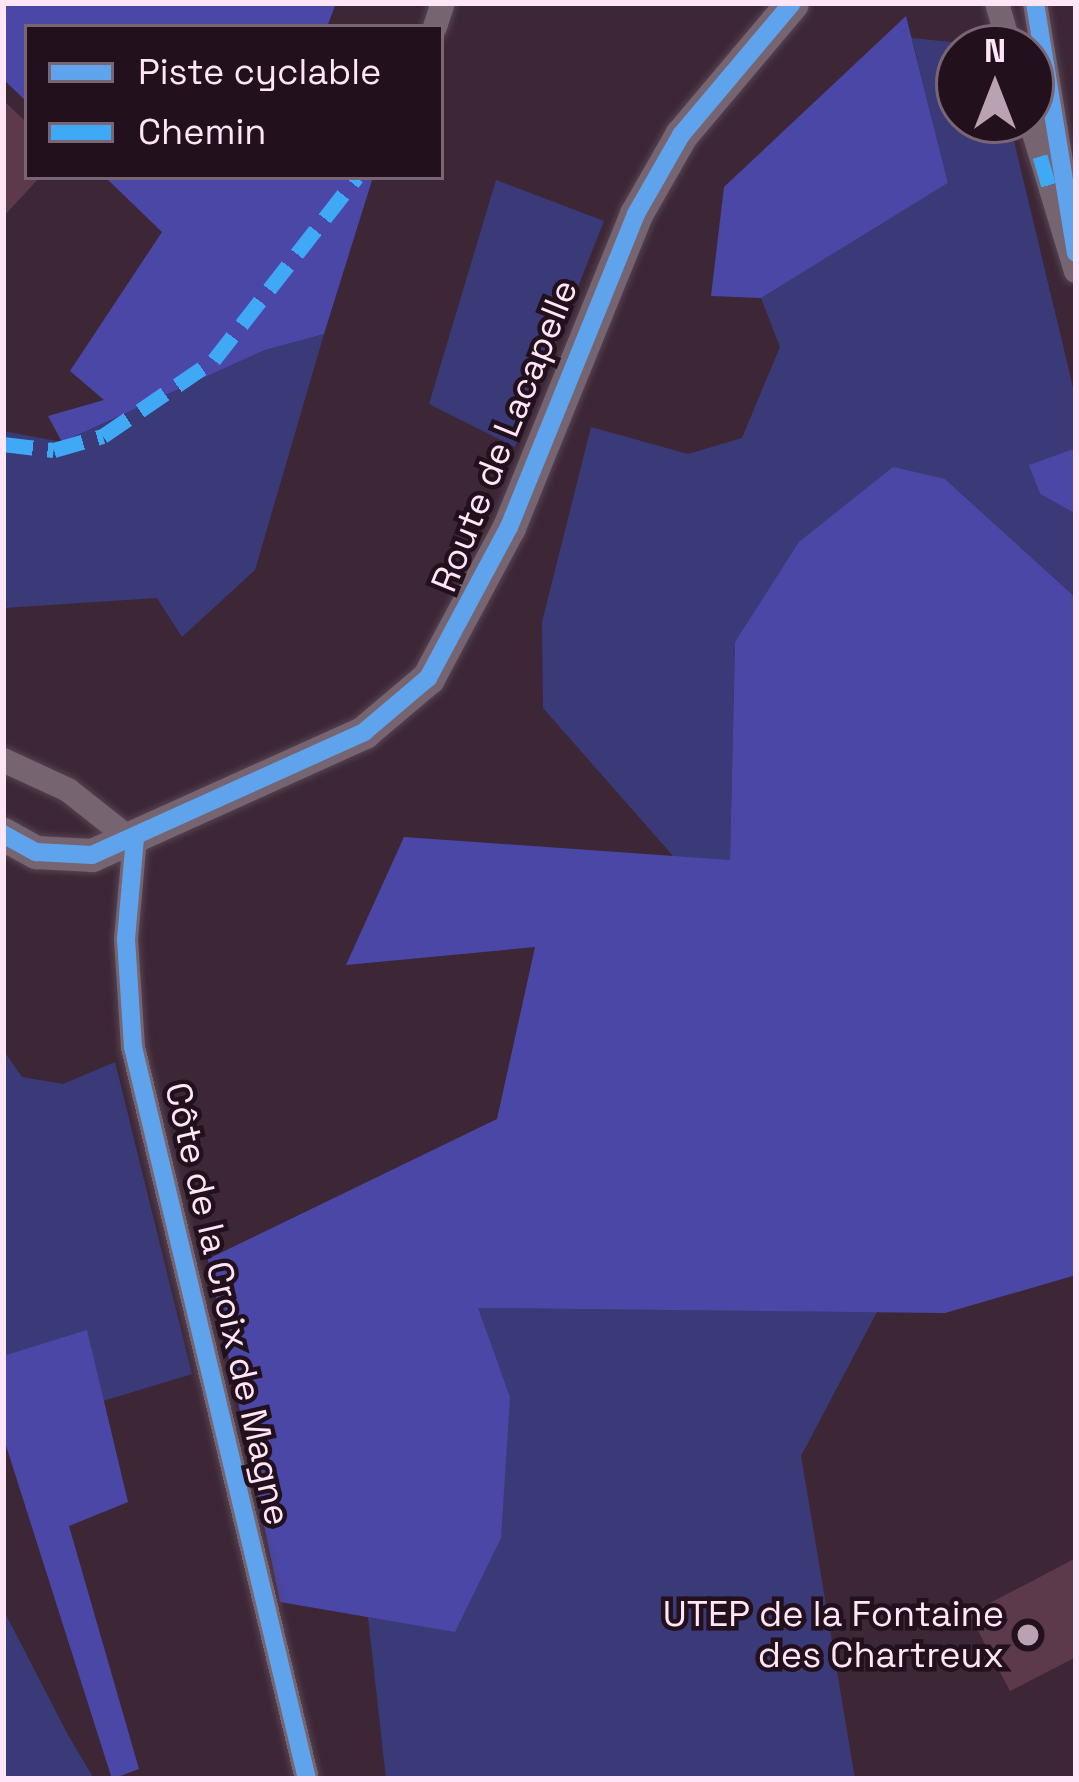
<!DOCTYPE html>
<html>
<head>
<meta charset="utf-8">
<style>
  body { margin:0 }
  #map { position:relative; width:1079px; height:1782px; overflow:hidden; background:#3d2737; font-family:"Space Grotesk",sans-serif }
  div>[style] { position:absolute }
  .green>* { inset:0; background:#3b3a78 }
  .forest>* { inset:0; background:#4b47a7 }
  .building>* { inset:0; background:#5c3a4c }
  .roads { filter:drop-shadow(0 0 3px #564351) drop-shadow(0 0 3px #564351) }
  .street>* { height:24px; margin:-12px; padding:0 12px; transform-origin:12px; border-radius:12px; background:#766571 }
  .secondary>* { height:33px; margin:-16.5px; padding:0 16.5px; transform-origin:16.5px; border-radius:16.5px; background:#766571 }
  .quiet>* { height:15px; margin-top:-7.5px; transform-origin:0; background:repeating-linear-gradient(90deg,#3fa9f5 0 30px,transparent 0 45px) }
  .cycleway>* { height:18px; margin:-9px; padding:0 9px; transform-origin:9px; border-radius:9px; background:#60a3ed }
  .dots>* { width:33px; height:33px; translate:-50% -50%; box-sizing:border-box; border:6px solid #22101d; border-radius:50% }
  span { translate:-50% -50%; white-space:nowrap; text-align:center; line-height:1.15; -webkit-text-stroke:9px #22101d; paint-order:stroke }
  .street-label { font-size:36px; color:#ffe5f6 }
  .poi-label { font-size:36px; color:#ffe5f6 }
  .right { translate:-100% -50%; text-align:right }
  .frame { position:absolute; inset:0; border:6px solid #ffe5f6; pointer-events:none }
  .legend { position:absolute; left:24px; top:24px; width:420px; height:156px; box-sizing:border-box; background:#22101d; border:3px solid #7a6574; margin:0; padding:15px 21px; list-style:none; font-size:36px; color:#ffe5f6 }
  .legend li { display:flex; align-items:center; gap:24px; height:60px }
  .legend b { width:60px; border:3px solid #7a6574 }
  .north { position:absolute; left:935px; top:24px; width:120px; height:120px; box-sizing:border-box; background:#22101d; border:3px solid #7a6574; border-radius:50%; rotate:0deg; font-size:33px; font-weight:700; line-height:48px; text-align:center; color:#ffe5f6 }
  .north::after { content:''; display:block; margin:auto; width:42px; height:54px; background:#bba2b3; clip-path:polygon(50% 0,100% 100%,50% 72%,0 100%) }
</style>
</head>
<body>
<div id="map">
  <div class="green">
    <div style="clip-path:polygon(912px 38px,991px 46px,959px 48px,959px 120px,1009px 120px,1076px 400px,1076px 448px,1030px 465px,1040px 494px,1076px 514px,1076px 598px,945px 479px,735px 642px,730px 861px,674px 857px,543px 708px,542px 622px,591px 427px,688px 454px,742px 438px,780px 347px,761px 298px,948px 183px)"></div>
    <div style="clip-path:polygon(496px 180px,604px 221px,515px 447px,429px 404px)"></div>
    <div style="clip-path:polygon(324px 334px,255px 570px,182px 637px,157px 598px,3px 608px,3px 431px,62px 442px,265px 350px)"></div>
    <div style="clip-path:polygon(3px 1050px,22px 1077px,63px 1084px,115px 1062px,192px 1374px,103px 1401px,87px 1331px,3px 1356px)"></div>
    <div style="clip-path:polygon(477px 1308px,877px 1312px,801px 1456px,855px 1779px,386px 1779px,368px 1617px,455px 1631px,510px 1397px)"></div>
    <div style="clip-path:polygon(3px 1609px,68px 1735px,94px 1779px,3px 1779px)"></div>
  </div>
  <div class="forest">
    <div style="clip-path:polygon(3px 3px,336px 3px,327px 27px,27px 27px,27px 102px,3px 79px)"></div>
    <div style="clip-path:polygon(906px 16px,948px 183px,761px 298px,711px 296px,724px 187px)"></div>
    <div style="clip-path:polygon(105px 177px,373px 177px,324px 334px,265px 350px,62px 442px,48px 416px,104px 400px,70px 371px,162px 232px)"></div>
    <div style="clip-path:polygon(1076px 448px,1076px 514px,1040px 494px,1029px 465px)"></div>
    <div style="clip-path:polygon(893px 467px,945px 479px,1076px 598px,1076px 1275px,945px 1313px,478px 1308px,510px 1397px,501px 1538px,455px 1632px,280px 1602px,208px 1259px,497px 1119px,535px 947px,346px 965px,404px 837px,730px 860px,735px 642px,799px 542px)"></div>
    <div style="clip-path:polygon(87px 1330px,128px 1502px,69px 1526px,139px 1769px,112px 1779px,3px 1436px,3px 1356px)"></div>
  </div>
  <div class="building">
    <div style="clip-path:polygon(3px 100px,27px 123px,27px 177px,40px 177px,3px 217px)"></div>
    <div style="clip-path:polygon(1076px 1558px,1076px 1657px,1010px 1691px,969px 1614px)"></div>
  </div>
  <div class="roads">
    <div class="street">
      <div style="left:997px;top:3px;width:47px;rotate:73.9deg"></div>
      <div style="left:1035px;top:3px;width:253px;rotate:80.7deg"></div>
      <div style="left:435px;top:27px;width:25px;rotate:-72deg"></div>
      <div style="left:1030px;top:120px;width:158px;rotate:73.1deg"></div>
      <div style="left:3px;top:760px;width:72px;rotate:24.8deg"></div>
      <div style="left:68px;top:790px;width:79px;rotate:38.3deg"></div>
      <div style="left:135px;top:838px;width:101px;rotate:95.1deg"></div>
      <div style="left:126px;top:939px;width:108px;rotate:86.3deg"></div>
      <div style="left:133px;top:1047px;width:752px;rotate:76.63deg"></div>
    </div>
    <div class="secondary">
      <div style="left:3px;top:834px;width:38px;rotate:29deg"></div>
      <div style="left:36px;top:852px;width:56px;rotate:3.1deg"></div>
      <div style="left:92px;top:855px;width:299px;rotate:-24.3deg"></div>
      <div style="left:364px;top:732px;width:84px;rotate:-40.2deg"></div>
      <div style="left:428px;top:678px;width:171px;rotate:-61.8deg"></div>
      <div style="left:509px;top:527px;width:338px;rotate:-67.9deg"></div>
      <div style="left:636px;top:214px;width:91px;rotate:-60.3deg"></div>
      <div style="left:681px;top:135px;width:172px;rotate:-49.9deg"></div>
    </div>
  </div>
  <div class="quiet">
    <div style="left:1040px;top:156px;width:42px;rotate:73.3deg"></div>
    <div style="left:3px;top:444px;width:51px;rotate:6.7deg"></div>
    <div style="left:54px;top:450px;width:51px;rotate:-15.9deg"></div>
    <div style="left:103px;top:436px;width:135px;rotate:-34.4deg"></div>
    <div style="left:214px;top:360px;width:232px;rotate:-52deg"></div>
  </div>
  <div class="cycleway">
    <div style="left:1035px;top:3px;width:253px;rotate:80.7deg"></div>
    <div style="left:3px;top:834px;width:38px;rotate:29deg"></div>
    <div style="left:36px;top:852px;width:56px;rotate:3.1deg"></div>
    <div style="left:92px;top:855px;width:299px;rotate:-24.3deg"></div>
    <div style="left:364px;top:732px;width:84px;rotate:-40.2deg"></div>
    <div style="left:428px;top:678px;width:171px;rotate:-61.8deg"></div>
    <div style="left:509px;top:527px;width:338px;rotate:-67.9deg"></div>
    <div style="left:636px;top:214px;width:91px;rotate:-60.3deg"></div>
    <div style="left:681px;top:135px;width:172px;rotate:-49.9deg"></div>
    <div style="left:135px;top:838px;width:101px;rotate:95.1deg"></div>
    <div style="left:126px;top:939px;width:108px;rotate:86.3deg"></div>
    <div style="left:133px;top:1047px;width:752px;rotate:76.63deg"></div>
  </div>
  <div class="dots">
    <div style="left:1028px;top:1635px;background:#bba2b3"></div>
  </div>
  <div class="street-label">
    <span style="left:505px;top:436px;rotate:-68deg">Route de Lacapelle</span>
    <span style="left:227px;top:1304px;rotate:77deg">Côte de la Croix de Magne</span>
  </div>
  <div class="poi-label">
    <span class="right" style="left:1004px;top:1635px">UTEP de la Fontaine<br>des Chartreux</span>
  </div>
  <div class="frame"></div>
  <ul class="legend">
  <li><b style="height:15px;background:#60a3ed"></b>Piste cyclable</li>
  <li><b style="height:15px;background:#3fa9f5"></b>Chemin</li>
  </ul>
  <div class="north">N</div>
</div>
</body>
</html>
